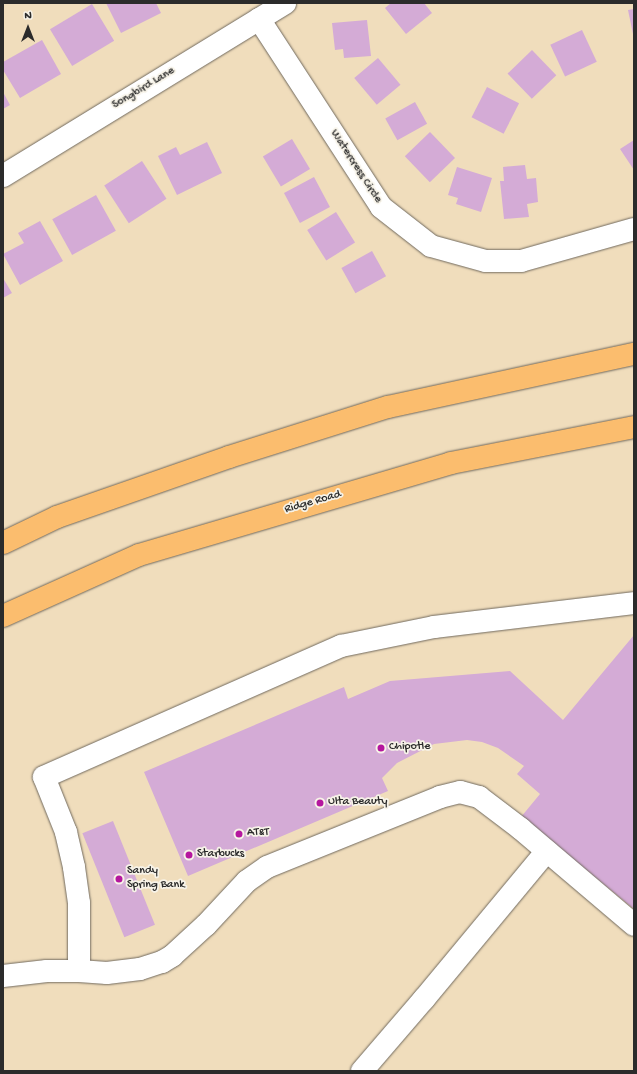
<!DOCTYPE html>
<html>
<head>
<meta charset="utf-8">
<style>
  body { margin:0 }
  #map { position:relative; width:637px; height:1074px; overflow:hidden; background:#f0ddbc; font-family:"Gochi Hand",sans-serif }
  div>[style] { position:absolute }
  .building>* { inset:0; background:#d4abd6; transform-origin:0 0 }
  .roads { filter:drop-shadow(0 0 1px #70695e) drop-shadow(0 0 1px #70695e) }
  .minor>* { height:22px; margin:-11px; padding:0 11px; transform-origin:11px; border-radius:11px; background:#fff }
  .highway>* { height:22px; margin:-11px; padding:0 11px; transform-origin:11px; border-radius:11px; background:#fbbd6e }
  .dots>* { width:11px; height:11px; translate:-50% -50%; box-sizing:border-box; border:2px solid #f7f3e8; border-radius:50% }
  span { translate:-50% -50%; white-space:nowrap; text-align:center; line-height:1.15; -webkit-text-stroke:3.5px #f7f3e8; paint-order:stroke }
  .street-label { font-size:12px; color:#2b2b2b }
  .poi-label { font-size:12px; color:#2b2b2b }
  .left { translate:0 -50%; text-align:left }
  .frame { position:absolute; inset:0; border:4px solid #2b2b2b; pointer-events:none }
  .north { position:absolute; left:8px; top:8px; width:40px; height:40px; -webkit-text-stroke:3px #f7f3e8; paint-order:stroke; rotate:0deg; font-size:11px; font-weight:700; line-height:16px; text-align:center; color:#2b2b2b }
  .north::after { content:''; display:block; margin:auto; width:14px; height:18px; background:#2b2b2b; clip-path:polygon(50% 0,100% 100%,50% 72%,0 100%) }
</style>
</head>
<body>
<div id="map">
  <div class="building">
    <div style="clip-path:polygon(106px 3px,156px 3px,161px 13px,121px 33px)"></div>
    <div style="clip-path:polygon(391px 3px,424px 3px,432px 13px,406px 34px,385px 8px)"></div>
    <div style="left:92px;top:4px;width:43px;height:49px;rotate:59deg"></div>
    <div style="clip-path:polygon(634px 9px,634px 34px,633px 34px,628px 10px)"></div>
    <div style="clip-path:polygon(367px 20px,371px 56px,344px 58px,343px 49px,335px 50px,332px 23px)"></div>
    <div style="left:582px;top:30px;width:35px;height:35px;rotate:65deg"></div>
    <div style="clip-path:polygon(42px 40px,61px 74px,20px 98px,3px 70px,3px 62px)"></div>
    <div style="left:532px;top:50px;width:35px;height:34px;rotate:46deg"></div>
    <div style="left:378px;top:58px;width:35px;height:31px;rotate:50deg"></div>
    <div style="left:487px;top:87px;width:36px;height:34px;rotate:27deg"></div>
    <div style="clip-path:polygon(3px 92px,10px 105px,3px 109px)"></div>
    <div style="left:415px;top:102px;width:25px;height:34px;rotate:61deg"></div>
    <div style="left:430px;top:132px;width:36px;height:35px;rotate:46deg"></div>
    <div style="left:292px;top:139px;width:35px;height:34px;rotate:59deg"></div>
    <div style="clip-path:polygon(634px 140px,634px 170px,620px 149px)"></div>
    <div style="clip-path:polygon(207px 142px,222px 173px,177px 195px,158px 156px,176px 147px,180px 155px)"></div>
    <div style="left:142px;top:161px;width:45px;height:45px;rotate:57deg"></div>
    <div style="clip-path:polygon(525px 165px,527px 179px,536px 178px,538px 202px,527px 204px,529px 217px,504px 219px,500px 181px,504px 181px,503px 167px)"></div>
    <div style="clip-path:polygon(457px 167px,492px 178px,481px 212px,456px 204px,458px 198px,448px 195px)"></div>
    <div style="left:314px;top:177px;width:34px;height:34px;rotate:62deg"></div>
    <div style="left:96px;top:195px;width:41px;height:50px;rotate:61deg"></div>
    <div style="left:336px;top:212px;width:36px;height:34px;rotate:58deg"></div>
    <div style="clip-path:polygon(40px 221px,63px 261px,20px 285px,3px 254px,24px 243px,18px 233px)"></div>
    <div style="left:372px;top:251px;width:29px;height:35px;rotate:61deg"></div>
    <div style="clip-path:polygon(3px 278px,12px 293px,3px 298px)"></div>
    <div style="clip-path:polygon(634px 635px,634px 909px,521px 817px,540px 794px,517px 774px,524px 766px,498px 748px,482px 742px,467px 740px,434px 744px,397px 763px,382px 778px,388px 791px,188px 876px,144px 772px,344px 687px,348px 699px,390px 681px,510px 671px,563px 720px)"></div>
    <div style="left:113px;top:821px;width:112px;height:33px;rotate:68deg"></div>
  </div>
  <div class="roads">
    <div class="minor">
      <div style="left:259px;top:19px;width:224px;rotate:57deg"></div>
      <div style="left:381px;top:207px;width:63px;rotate:38deg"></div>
      <div style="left:431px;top:246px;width:57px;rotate:15.3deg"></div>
      <div style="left:486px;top:261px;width:35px"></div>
      <div style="left:521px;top:261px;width:117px;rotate:-15.8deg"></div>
      <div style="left:3px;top:176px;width:331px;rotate:-31.5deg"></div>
      <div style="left:79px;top:971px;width:28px;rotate:4deg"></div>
      <div style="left:107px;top:973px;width:33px;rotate:-7deg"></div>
      <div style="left:140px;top:969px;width:23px;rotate:-18deg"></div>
      <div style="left:162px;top:962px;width:12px;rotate:-31deg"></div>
      <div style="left:172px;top:956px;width:46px;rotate:-42.4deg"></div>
      <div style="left:206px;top:925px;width:60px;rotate:-47deg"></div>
      <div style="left:247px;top:881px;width:24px;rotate:-35deg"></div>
      <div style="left:267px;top:867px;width:187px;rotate:-22deg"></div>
      <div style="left:440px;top:797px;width:21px;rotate:-14deg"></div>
      <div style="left:460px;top:792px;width:20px;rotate:15deg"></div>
      <div style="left:479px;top:797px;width:53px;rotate:37.3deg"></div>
      <div style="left:521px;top:829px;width:148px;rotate:40.3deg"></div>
      <div style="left:3px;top:976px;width:44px;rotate:-6.5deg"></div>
      <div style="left:47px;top:971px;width:32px"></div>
      <div style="left:79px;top:971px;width:68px;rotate:-90deg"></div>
      <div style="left:79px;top:903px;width:36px;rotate:-98deg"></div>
      <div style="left:74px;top:867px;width:36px;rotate:-103deg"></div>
      <div style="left:66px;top:832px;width:59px;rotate:-111.8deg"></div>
      <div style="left:44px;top:777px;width:325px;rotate:-23.8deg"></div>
      <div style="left:341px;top:646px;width:95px;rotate:-11.5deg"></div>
      <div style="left:434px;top:627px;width:201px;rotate:-6.8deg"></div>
      <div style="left:362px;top:1071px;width:95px;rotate:-49.3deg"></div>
      <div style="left:424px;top:999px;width:192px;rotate:-50.3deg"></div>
    </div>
    <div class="highway">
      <div style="left:3px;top:543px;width:60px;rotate:-25.7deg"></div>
      <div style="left:57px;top:517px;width:182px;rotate:-19.2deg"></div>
      <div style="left:229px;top:457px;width:167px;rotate:-17.5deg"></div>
      <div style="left:388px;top:407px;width:252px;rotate:-12.2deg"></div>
      <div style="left:3px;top:616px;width:149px;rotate:-24.2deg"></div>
      <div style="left:139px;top:555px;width:325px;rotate:-16.4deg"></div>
      <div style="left:451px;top:463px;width:187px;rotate:-11.1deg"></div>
    </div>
  </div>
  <div class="dots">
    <div style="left:381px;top:748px;background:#b5179e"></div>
    <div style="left:320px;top:803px;background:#b5179e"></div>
    <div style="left:239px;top:834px;background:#b5179e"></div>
    <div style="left:189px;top:855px;background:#b5179e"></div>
    <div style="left:119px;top:879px;background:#b5179e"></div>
  </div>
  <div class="street-label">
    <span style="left:144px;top:89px;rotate:-31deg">Songbird Lane</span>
    <span style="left:355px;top:167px;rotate:57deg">Watercress Circle</span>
    <span style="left:313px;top:503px;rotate:-16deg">Ridge Road</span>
  </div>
  <div class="poi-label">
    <span class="left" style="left:389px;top:748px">Chipotle</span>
    <span class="left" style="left:328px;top:803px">Ulta Beauty</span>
    <span class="left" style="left:247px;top:834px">AT&amp;T</span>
    <span class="left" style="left:197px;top:855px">Starbucks</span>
    <span class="left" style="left:127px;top:879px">Sandy<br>Spring Bank</span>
  </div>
  <div class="frame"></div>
  <div class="north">N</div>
</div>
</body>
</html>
